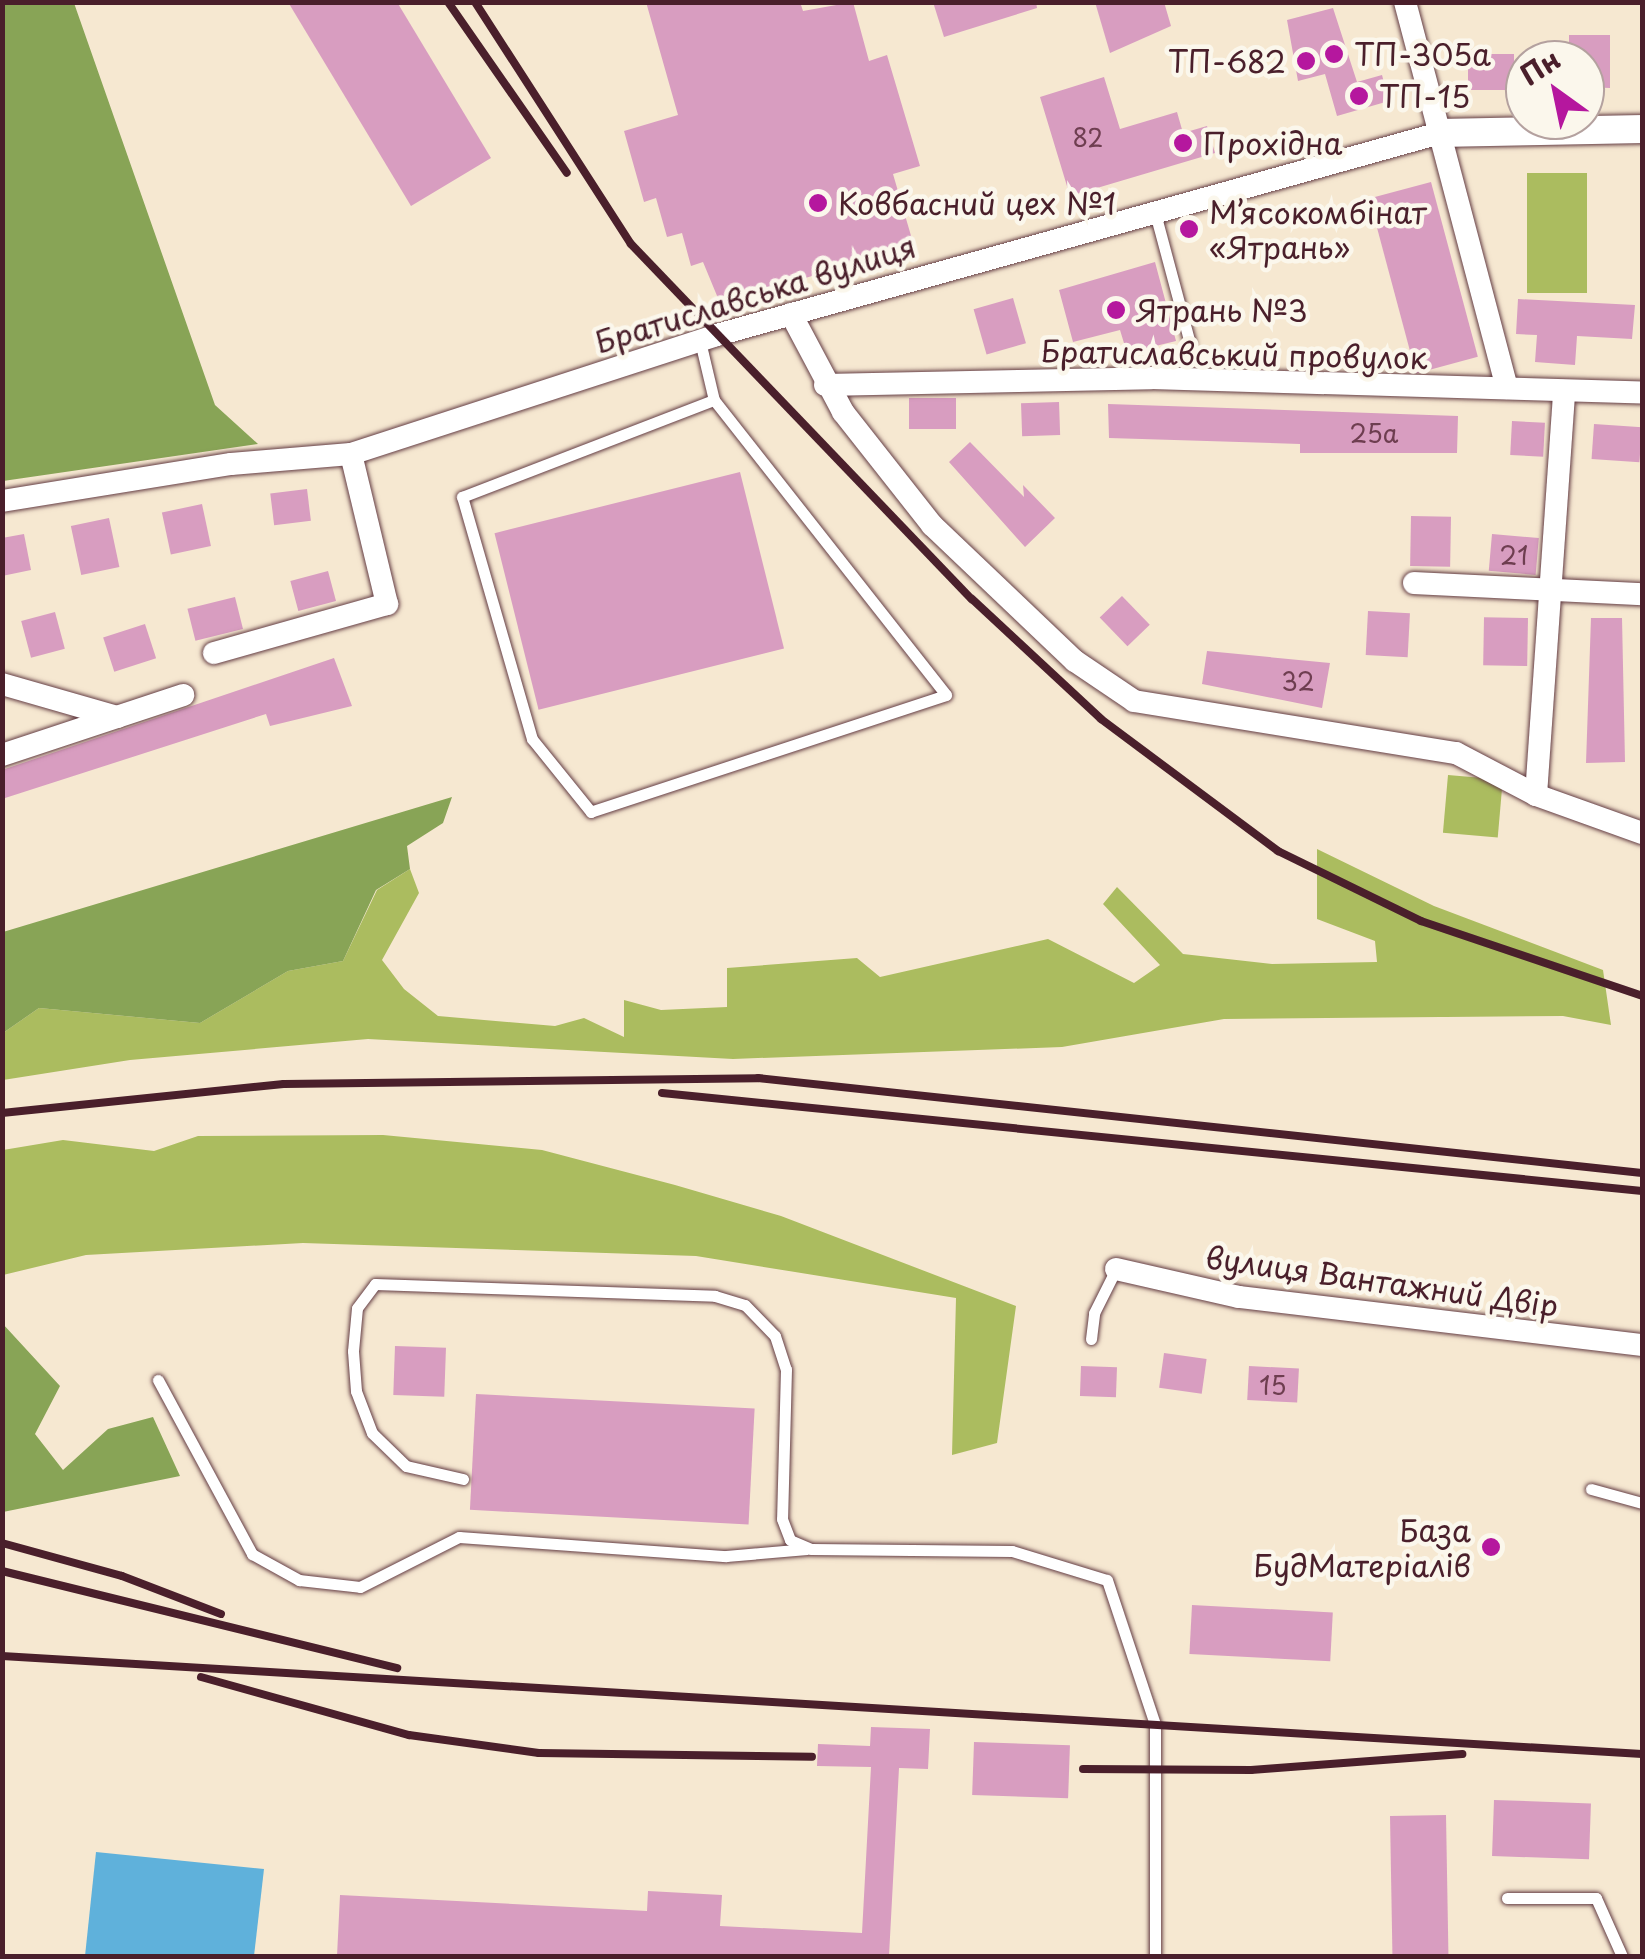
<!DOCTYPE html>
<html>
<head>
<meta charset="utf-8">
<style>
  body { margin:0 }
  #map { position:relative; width:1645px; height:1959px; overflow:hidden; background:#f6e8d1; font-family:"Playpen Sans",sans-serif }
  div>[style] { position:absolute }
  .green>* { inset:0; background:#abbc5f; transform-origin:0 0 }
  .forest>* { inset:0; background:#88a456 }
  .water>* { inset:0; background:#5fb1db }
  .building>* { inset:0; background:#d89dc0; transform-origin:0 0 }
  .roads { filter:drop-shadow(0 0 2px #643d44) drop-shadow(0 0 2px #643d44) }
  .service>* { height:11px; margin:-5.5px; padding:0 5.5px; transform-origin:5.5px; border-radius:5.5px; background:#fff }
  .minor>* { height:22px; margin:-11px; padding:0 11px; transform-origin:11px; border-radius:11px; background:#fff }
  .tertiary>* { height:28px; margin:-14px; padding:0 14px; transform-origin:14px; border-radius:14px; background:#fff }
  .rail>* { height:8px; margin:-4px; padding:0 4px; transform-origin:4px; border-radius:4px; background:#4a1f2b }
  .dots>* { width:28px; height:28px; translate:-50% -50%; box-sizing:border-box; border:5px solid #fbf7ec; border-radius:50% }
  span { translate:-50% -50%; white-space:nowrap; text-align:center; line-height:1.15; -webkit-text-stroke:9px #fbf7ec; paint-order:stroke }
  .number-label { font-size:25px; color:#6e3e50 }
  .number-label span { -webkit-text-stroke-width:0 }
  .poi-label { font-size:30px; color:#4a1f2b }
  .left { translate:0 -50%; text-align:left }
  .right { translate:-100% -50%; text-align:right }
  .street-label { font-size:30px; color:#4a1f2b }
  .frame { position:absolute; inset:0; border:5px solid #4a1f2b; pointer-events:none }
  .north { position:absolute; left:1505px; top:40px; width:100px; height:100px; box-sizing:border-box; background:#fbf7ec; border:2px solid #b4a19f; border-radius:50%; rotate:327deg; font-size:28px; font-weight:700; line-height:40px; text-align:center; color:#4a1f2b }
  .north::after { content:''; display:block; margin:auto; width:35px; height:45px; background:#b5179e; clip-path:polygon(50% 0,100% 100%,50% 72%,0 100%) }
</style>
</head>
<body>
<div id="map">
  <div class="green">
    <div style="left:1527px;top:173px;width:60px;height:120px"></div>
    <div style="left:1448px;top:775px;width:55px;height:58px;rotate:5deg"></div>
    <div style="clip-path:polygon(1317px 849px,1434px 906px,1603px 970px,1611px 1025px,1563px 1016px,1224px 1019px,1062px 1047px,733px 1059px,368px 1039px,130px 1060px,3px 1080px,3px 1033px,39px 1008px,200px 1023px,288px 971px,343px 961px,377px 890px,410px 869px,419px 893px,382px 960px,404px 989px,438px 1016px,555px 1026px,584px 1018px,624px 1037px,624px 1000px,661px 1010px,727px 1007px,727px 968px,857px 958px,880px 977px,1048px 939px,1134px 983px,1160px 965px,1103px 904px,1117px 887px,1183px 954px,1272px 964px,1377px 962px,1375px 941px,1317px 919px)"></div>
    <div style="clip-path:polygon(383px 1135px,542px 1150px,675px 1185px,781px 1216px,1016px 1306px,997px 1443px,952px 1455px,956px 1298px,696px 1256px,303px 1243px,86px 1255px,3px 1275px,3px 1150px,63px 1140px,154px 1151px,198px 1136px)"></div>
  </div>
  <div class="forest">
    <div style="clip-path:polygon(2px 3px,74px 3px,215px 405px,258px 444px,3px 481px)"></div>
    <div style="clip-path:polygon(452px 797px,443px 823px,407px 846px,410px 869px,376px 890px,343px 961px,288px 971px,200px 1023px,39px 1008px,3px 1033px,3px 932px)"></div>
    <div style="clip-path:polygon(2px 1323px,60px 1386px,35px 1434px,63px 1470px,108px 1429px,153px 1417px,180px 1476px,3px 1512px)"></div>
  </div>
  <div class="water">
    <div style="clip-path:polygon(96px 1852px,264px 1869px,254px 1956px,85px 1956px)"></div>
  </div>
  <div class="building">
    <div style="clip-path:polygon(288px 2px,397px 2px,491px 158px,411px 206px)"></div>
    <div style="clip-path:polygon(646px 2px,800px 2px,803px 11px,853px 2px,869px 61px,887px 55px,920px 166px,893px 174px,914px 246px,720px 303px,703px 262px,691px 266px,682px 233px,667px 237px,656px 198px,644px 202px,624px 131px,678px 115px)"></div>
    <div style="clip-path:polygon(933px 2px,1036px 2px,1037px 8px,944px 37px)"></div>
    <div style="clip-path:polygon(1095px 2px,1164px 2px,1171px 26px,1110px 53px)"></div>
    <div style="clip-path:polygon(1333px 8px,1357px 82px,1382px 75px,1389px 101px,1337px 116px,1325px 74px,1298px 81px,1287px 20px)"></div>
    <div style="clip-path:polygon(1569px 35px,1610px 35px,1610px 88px,1585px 87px,1585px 60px,1569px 60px)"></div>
    <div style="left:1468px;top:54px;width:46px;height:36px"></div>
    <div style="clip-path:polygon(1104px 77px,1120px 129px,1177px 112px,1183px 133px,1207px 126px,1215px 153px,1070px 196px,1040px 97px)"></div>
    <div style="left:1431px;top:182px;width:181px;height:64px;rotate:75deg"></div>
    <div style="clip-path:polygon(1155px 262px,1176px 341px,1127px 353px,1120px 330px,1073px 342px,1059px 290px)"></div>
    <div style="left:1013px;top:298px;width:47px;height:41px;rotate:74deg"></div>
    <div style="clip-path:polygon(1518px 299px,1635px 305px,1632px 339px,1577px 336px,1575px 365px,1535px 362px,1537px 335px,1516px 334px)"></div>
    <div style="left:956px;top:398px;width:31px;height:47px;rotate:90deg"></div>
    <div style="left:1059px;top:402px;width:33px;height:38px;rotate:88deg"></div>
    <div style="clip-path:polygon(1108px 404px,1458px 416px,1457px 453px,1300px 453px,1300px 444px,1109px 438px)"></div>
    <div style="left:1512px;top:421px;width:33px;height:34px;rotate:3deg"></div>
    <div style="left:1594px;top:424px;width:48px;height:35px;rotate:4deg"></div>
    <div style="clip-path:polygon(970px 442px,1024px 497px,1023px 485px,1055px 518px,1025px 547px,949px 462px)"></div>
    <div style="left:740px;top:472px;width:182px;height:253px;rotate:76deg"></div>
    <div style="left:307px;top:489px;width:32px;height:37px;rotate:83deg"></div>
    <div style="left:202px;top:504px;width:43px;height:41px;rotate:78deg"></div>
    <div style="left:1411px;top:516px;width:40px;height:50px;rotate:1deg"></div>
    <div style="left:109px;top:518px;width:50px;height:39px;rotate:78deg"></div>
    <div style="clip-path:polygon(24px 534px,31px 570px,2px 576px,2px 538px)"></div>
    <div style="left:1492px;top:534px;width:47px;height:37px;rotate:5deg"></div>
    <div style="left:328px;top:571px;width:31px;height:39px;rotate:75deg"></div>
    <div style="left:1122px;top:596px;width:40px;height:31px;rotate:46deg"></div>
    <div style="left:235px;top:597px;width:33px;height:49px;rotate:76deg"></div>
    <div style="left:1368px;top:611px;width:42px;height:44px;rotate:3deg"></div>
    <div style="left:55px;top:612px;width:38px;height:35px;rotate:75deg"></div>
    <div style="left:1528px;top:618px;width:48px;height:44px;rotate:91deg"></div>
    <div style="clip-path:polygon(1591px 618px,1622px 618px,1625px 762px,1586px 763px)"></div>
    <div style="left:145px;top:624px;width:36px;height:44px;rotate:72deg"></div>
    <div style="clip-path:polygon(1207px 651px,1330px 663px,1322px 708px,1202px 684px)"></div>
    <div style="clip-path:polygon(334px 658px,352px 706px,270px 726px,266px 714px,2px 799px,2px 770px)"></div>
    <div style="left:395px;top:1346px;width:51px;height:49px;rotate:2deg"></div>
    <div style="left:1164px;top:1353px;width:43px;height:35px;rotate:8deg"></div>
    <div style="left:1081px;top:1366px;width:36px;height:30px;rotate:2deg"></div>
    <div style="left:1249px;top:1366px;width:50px;height:34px;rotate:3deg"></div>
    <div style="left:476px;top:1394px;width:279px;height:116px;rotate:3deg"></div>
    <div style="left:1192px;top:1605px;width:141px;height:49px;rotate:3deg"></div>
    <div style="clip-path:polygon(871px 1727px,930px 1729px,928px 1769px,899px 1768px,889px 1956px,337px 1956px,340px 1895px,647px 1911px,648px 1891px,722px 1895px,720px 1926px,862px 1933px,871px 1767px,817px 1766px,818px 1744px,870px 1746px)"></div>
    <div style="left:974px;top:1742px;width:96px;height:53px;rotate:2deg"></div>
    <div style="left:1494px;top:1800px;width:97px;height:56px;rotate:2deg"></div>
    <div style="left:1446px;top:1815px;width:141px;height:56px;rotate:89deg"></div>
  </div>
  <div class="roads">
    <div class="service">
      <div style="left:1155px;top:213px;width:136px;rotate:75deg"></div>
      <div style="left:700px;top:341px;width:61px;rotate:76.7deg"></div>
      <div style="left:714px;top:400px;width:375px;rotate:51.8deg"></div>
      <div style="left:946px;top:695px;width:374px;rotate:161.8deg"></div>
      <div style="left:591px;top:812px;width:94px;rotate:-128.9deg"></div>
      <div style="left:532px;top:739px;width:252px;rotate:-106.1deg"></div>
      <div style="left:462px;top:497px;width:270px;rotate:-21.1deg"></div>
      <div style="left:1091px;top:1339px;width:26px;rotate:-83deg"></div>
      <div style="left:1094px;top:1313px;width:49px;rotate:-63.4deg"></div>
      <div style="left:158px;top:1380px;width:198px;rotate:61.6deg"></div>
      <div style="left:252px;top:1554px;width:54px;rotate:29deg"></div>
      <div style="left:299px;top:1580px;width:61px;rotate:6.5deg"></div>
      <div style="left:360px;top:1587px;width:111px;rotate:-26.8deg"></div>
      <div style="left:459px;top:1537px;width:268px;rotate:4.1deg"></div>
      <div style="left:726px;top:1556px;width:81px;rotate:-4.9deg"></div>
      <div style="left:463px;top:1479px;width:58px;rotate:-167.2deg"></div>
      <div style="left:406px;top:1466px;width:47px;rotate:-135.9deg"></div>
      <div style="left:372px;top:1433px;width:45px;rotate:-110.9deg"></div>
      <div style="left:356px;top:1391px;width:40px;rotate:-94.3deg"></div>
      <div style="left:353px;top:1351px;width:43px;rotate:-84.7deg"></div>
      <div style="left:357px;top:1308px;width:30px;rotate:-53deg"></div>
      <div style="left:375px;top:1284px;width:340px;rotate:2deg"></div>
      <div style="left:715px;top:1296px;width:31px;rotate:17deg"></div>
      <div style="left:745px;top:1305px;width:43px;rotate:45.9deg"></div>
      <div style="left:775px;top:1336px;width:35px;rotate:72deg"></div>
      <div style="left:786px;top:1369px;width:150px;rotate:91.5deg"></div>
      <div style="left:782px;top:1519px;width:22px;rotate:69deg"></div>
      <div style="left:790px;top:1540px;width:23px;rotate:23deg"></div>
      <div style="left:811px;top:1549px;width:201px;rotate:0.6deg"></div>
      <div style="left:1012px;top:1551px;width:99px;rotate:17deg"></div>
      <div style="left:1107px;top:1580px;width:152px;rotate:71.6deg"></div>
      <div style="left:1155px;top:1724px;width:232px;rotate:90deg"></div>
      <div style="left:1591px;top:1489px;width:53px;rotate:15.4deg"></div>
      <div style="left:1507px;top:1898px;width:89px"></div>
      <div style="left:1596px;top:1898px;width:64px;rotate:65.9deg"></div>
    </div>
    <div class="minor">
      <div style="left:1405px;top:2px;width:399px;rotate:75.2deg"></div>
      <div style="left:791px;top:314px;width:111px;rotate:62deg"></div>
      <div style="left:843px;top:412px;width:144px;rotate:51.8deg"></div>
      <div style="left:932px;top:525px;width:197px;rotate:43.6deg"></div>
      <div style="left:1075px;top:661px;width:71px;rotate:34.1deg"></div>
      <div style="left:1134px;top:701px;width:326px;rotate:9.2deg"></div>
      <div style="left:1456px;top:753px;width:90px;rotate:27.7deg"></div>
      <div style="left:1536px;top:795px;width:113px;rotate:19.7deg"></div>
      <div style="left:825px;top:385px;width:326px;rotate:-1.2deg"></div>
      <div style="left:1151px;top:378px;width:491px;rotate:1.7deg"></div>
      <div style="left:2px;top:501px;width:232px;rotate:-9.2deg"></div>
      <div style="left:231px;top:464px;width:120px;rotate:-4.8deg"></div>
      <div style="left:351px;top:454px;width:385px;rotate:-18deg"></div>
      <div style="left:717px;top:335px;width:751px;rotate:-15.61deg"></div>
      <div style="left:1414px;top:583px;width:228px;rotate:2.8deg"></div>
      <div style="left:214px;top:653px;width:180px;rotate:-15.8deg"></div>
      <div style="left:387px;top:604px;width:154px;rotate:-103.5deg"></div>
      <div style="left:2px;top:684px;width:120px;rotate:16deg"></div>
      <div style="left:2px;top:755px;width:191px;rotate:-18.3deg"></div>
      <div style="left:1536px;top:795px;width:405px;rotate:-86deg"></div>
      <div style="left:1116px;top:1269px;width:126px;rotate:12.8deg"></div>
      <div style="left:1239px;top:1297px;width:406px;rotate:6.8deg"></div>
    </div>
    <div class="tertiary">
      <div style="left:1440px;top:133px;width:202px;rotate:-1.1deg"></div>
    </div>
  </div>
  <div class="rail">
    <div style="left:448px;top:2px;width:208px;rotate:55.2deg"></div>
    <div style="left:475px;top:2px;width:288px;rotate:57.2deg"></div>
    <div style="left:631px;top:244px;width:492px;rotate:46.2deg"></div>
    <div style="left:972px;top:599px;width:176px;rotate:42.9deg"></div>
    <div style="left:1101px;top:719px;width:221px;rotate:36.7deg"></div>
    <div style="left:1278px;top:851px;width:159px;rotate:26.1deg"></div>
    <div style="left:1421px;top:921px;width:233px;rotate:18.7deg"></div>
    <div style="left:662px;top:1093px;width:985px;rotate:5.71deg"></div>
    <div style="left:2px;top:1113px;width:283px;rotate:-5.9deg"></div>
    <div style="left:284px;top:1084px;width:474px;rotate:-0.7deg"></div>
    <div style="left:758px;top:1078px;width:889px;rotate:6.13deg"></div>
    <div style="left:2px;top:1543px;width:124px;rotate:15.4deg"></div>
    <div style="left:122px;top:1576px;width:106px;rotate:21deg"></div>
    <div style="left:2px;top:1571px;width:407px;rotate:13.8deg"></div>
    <div style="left:2px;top:1656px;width:1643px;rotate:3.42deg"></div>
    <div style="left:201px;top:1677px;width:216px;rotate:15.6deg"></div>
    <div style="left:409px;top:1735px;width:131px;rotate:7.9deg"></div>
    <div style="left:539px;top:1753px;width:273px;rotate:0.8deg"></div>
    <div style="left:1083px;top:1769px;width:168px;rotate:0.3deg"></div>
    <div style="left:1251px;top:1770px;width:212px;rotate:-4.3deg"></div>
  </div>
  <div class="dots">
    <div style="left:1334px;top:54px;background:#b5179e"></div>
    <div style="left:1306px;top:61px;background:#b5179e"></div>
    <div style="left:1359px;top:96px;background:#b5179e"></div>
    <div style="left:1183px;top:143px;background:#b5179e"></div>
    <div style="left:818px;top:203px;background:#b5179e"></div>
    <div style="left:1189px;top:229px;background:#b5179e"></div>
    <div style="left:1116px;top:310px;background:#b5179e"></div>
    <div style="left:1491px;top:1547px;background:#b5179e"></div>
  </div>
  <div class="number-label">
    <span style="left:1088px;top:137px">82</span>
    <span style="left:1374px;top:433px">25а</span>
    <span style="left:1514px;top:555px">21</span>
    <span style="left:1298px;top:681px">32</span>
    <span style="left:1273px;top:1385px">15</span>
  </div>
  <div class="poi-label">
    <span class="left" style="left:1354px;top:54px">ТП-305а</span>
    <span class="right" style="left:1286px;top:61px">ТП-682</span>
    <span class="left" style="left:1379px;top:96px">ТП-15</span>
    <span class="left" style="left:1203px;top:143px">Прохідна</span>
    <span class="left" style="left:838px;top:203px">Ковбасний цех №1</span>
    <span class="left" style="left:1209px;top:229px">М’ясокомбінат<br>«Ятрань»</span>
    <span class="left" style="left:1136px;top:310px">Ятрань №3</span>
    <span class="right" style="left:1471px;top:1547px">База<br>БудМатеріалів</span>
  </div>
  <div class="street-label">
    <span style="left:755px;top:294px;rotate:-17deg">Братиславська вулиця</span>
    <span style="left:1234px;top:354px;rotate:1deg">Братиславський провулок</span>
    <span style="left:1382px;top:1281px;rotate:8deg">вулиця Вантажний Двір</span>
  </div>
  <div class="frame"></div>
  <div class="north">Пн</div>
</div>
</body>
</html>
